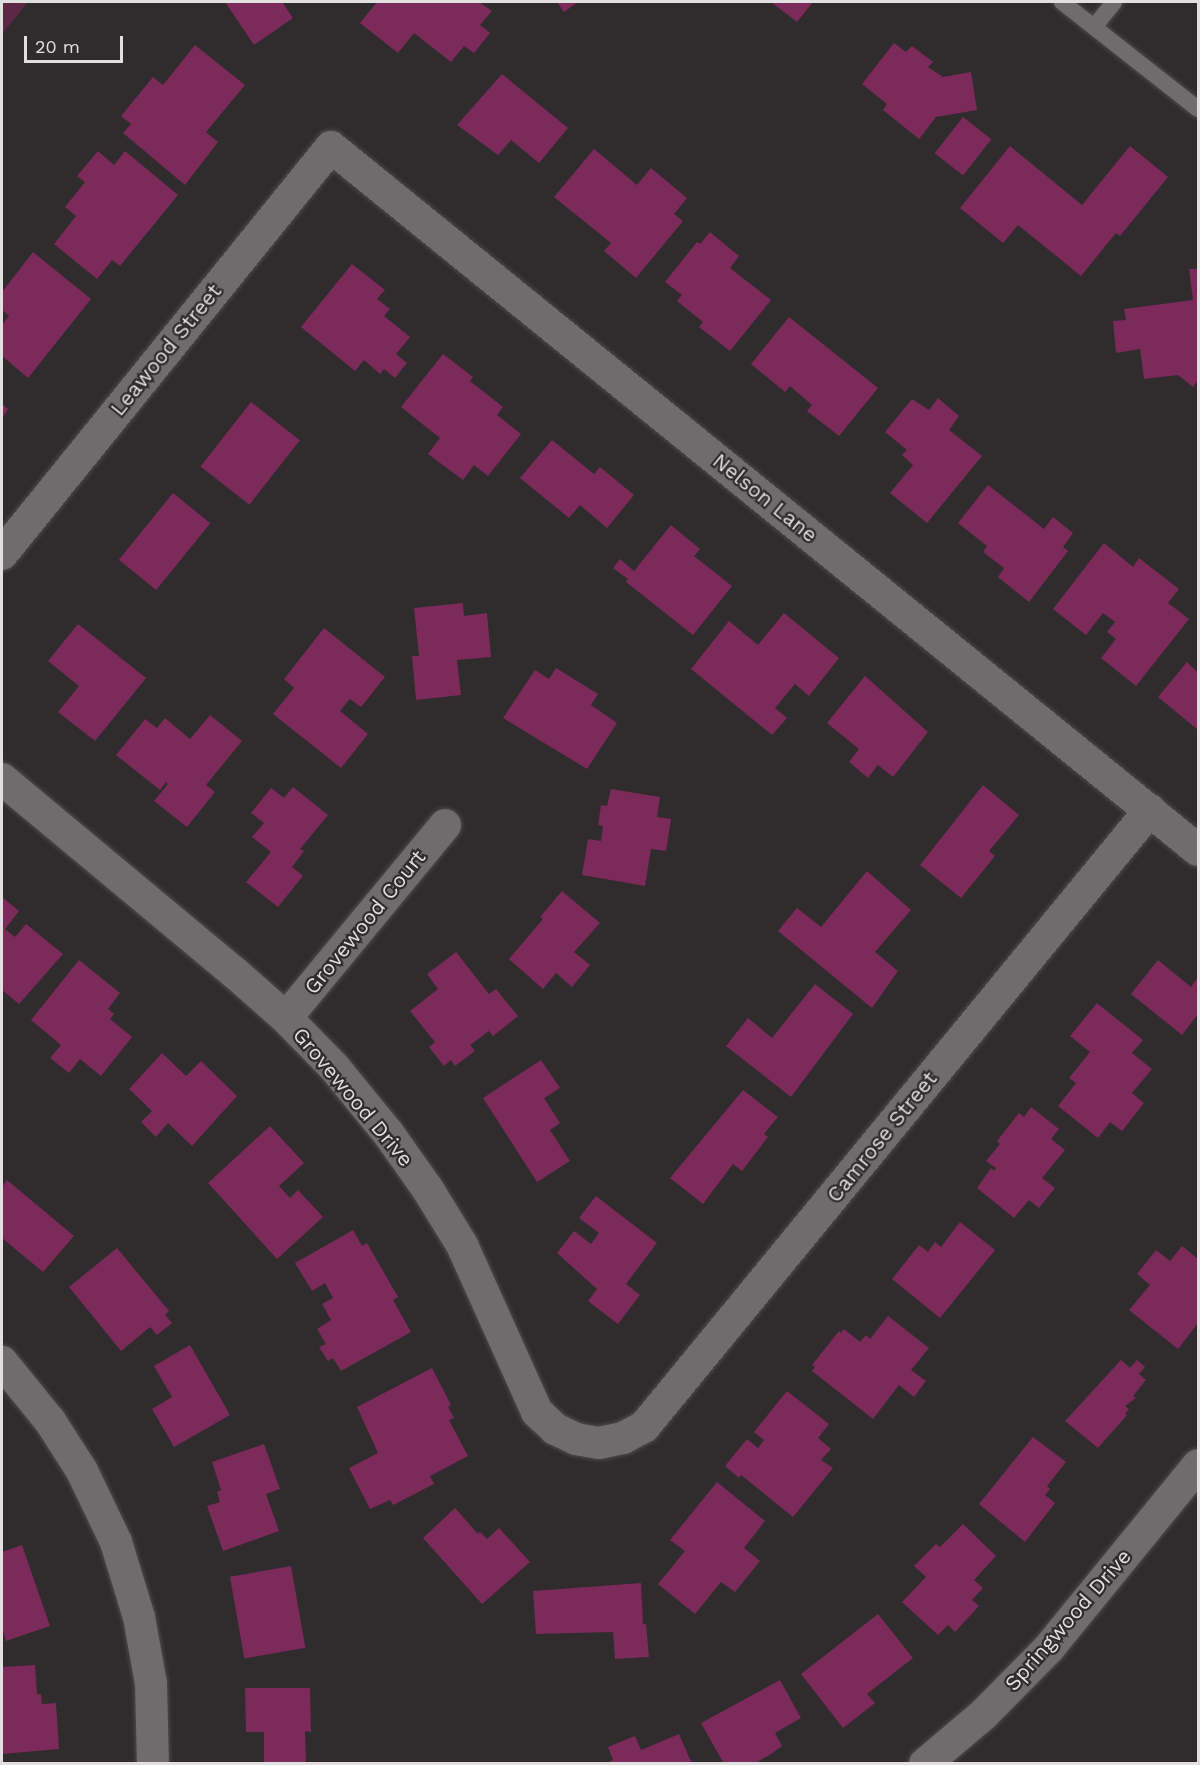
<!DOCTYPE html>
<html>
<head>
<meta charset="utf-8">
<style>
  body { margin:0 }
  #map { position:relative; width:1200px; height:1765px; overflow:hidden; background:#302b2d; font-family:"Work Sans",sans-serif }
  div>[style] { position:absolute }
  .green>* { inset:0; background:#5d2746 }
  .building>* { inset:0; background:#7b2a5a; transform-origin:0 0 }
  .roads { filter:drop-shadow(0 0 2px #4d494b) drop-shadow(0 0 2px #4d494b) }
  .lane>* { height:16px; margin:-8px; padding:0 8px; transform-origin:8px; border-radius:8px; background:#706b6d }
  .street>* { height:32px; margin:-16px; padding:0 16px; transform-origin:16px; border-radius:16px; background:#706b6d }
  span { translate:-50% -50%; white-space:nowrap; text-align:center; line-height:1.15; -webkit-text-stroke:4.5px #302b2d; paint-order:stroke }
  .street-label { font-size:21px; color:#e2dfe0 }
  .frame { position:absolute; inset:0; border:3px solid #e2dfe0; pointer-events:none }
  .scale { position:absolute; left:24px; top:36px; width:99px; height:27px; box-sizing:border-box; border:3px solid #e2dfe0; border-top:0; padding-left:8px; font-size:18px; line-height:21px; white-space:nowrap; color:#e2dfe0; -webkit-text-stroke:4px #302b2d; paint-order:stroke }
</style>
</head>
<body>
<div id="map">
  <div class="green">
    <div style="clip-path:polygon(2px 2px,28px 2px,2px 34px)"></div>
  </div>
  <div class="building">
    <div style="clip-path:polygon(225px 2px,282px 2px,293px 18px,254px 45px)"></div>
    <div style="clip-path:polygon(377px 2px,479px 2px,492px 11px,480px 25px,490px 33px,474px 53px,464px 46px,451px 62px,414px 33px,398px 53px,360px 23px)"></div>
    <div style="clip-path:polygon(557px 2px,578px 2px,564px 12px)"></div>
    <div style="clip-path:polygon(771px 2px,813px 2px,797px 22px)"></div>
    <div style="clip-path:polygon(894px 43px,906px 52px,912px 46px,933px 62px,928px 67px,943px 77px,971px 72px,977px 110px,936px 117px,919px 139px,883px 110px,887px 104px,862px 84px)"></div>
    <div style="clip-path:polygon(195px 45px,245px 85px,206px 132px,218px 142px,185px 185px,123px 133px,131px 124px,121px 116px,153px 77px,163px 85px)"></div>
    <div style="clip-path:polygon(502px 74px,568px 128px,539px 163px,511px 140px,498px 155px,457px 125px)"></div>
    <div style="left:963px;top:117px;width:36px;height:46px;rotate:38deg"></div>
    <div style="clip-path:polygon(1010px 146px,1082px 205px,1130px 146px,1168px 177px,1120px 236px,1116px 233px,1081px 276px,1018px 225px,1003px 243px,960px 208px)"></div>
    <div style="clip-path:polygon(594px 149px,637px 185px,651px 168px,687px 198px,674px 214px,683px 221px,636px 278px,604px 251px,611px 243px,554px 197px)"></div>
    <div style="clip-path:polygon(98px 151px,114px 165px,125px 151px,178px 195px,120px 266px,112px 260px,97px 279px,54px 244px,76px 216px,65px 207px,85px 182px,77px 176px)"></div>
    <div style="clip-path:polygon(710px 232px,739px 256px,730px 268px,771px 300px,730px 351px,699px 327px,703px 322px,677px 301px,682px 295px,665px 282px,697px 242px,700px 244px)"></div>
    <div style="clip-path:polygon(33px 252px,91px 299px,28px 378px,2px 356px,2px 325px,9px 316px,2px 310px,2px 292px)"></div>
    <div style="clip-path:polygon(352px 264px,385px 290px,377px 299px,390px 309px,384px 316px,410px 337px,396px 354px,407px 363px,395px 378px,384px 369px,380px 374px,364px 360px,355px 371px,301px 327px)"></div>
    <div style="clip-path:polygon(1189px 269px,1198px 269px,1198px 380px,1193px 387px,1178px 375px,1144px 379px,1140px 349px,1116px 353px,1113px 321px,1126px 320px,1124px 309px,1193px 300px)"></div>
    <div style="clip-path:polygon(789px 317px,878px 388px,839px 436px,807px 411px,812px 405px,790px 386px,785px 392px,751px 364px)"></div>
    <div style="clip-path:polygon(443px 354px,473px 377px,470px 381px,503px 407px,497px 415px,521px 434px,488px 476px,474px 465px,463px 480px,428px 454px,440px 438px,401px 407px)"></div>
    <div style="clip-path:polygon(938px 398px,959px 416px,949px 430px,982px 456px,927px 523px,890px 493px,913px 465px,902px 455px,907px 450px,885px 432px,912px 399px,929px 410px)"></div>
    <div style="left:251px;top:402px;width:62px;height:82px;rotate:38deg"></div>
    <div style="clip-path:polygon(2px 404px,8px 409px,2px 418px)"></div>
    <div style="clip-path:polygon(552px 440px,594px 474px,600px 467px,634px 495px,607px 528px,580px 505px,569px 518px,520px 478px)"></div>
    <div style="clip-path:polygon(988px 485px,1044px 529px,1053px 517px,1073px 533px,1063px 547px,1068px 551px,1029px 602px,998px 577px,1004px 568px,983px 552px,987px 546px,958px 523px)"></div>
    <div style="left:173px;top:493px;width:48px;height:86px;rotate:39deg"></div>
    <div style="clip-path:polygon(671px 525px,700px 549px,694px 556px,732px 586px,693px 635px,626px 582px,628px 579px,613px 568px,620px 559px,634px 571px)"></div>
    <div style="clip-path:polygon(1104px 543px,1133px 567px,1139px 558px,1179px 589px,1168px 603px,1189px 619px,1136px 686px,1101px 658px,1116px 639px,1107px 632px,1115px 622px,1103px 613px,1086px 635px,1053px 609px)"></div>
    <div style="clip-path:polygon(463px 603px,464px 616px,487px 613px,491px 657px,457px 660px,461px 695px,416px 700px,412px 656px,419px 656px,414px 608px)"></div>
    <div style="clip-path:polygon(784px 613px,839px 658px,809px 696px,795px 684px,775px 708px,787px 718px,772px 735px,691px 669px,729px 621px,758px 645px)"></div>
    <div style="clip-path:polygon(78px 624px,146px 678px,95px 741px,58px 712px,79px 686px,48px 661px)"></div>
    <div style="clip-path:polygon(324px 628px,385px 677px,361px 707px,350px 699px,340px 711px,368px 734px,341px 768px,273px 714px,294px 688px,284px 679px)"></div>
    <div style="clip-path:polygon(1187px 662px,1198px 673px,1198px 730px,1158px 697px)"></div>
    <div style="clip-path:polygon(556px 668px,598px 694px,591px 705px,617px 723px,587px 769px,503px 718px,535px 670px,549px 679px)"></div>
    <div style="clip-path:polygon(865px 676px,928px 732px,893px 777px,878px 765px,868px 778px,849px 762px,859px 749px,827px 723px)"></div>
    <div style="clip-path:polygon(210px 715px,242px 741px,206px 785px,215px 792px,187px 827px,154px 801px,168px 784px,166px 782px,160px 790px,116px 755px,145px 719px,157px 728px,165px 718px,190px 739px)"></div>
    <div style="clip-path:polygon(983px 785px,1019px 815px,989px 851px,995px 856px,961px 898px,920px 865px)"></div>
    <div style="clip-path:polygon(293px 787px,328px 815px,300px 849px,304px 851px,292px 867px,303px 876px,278px 907px,246px 882px,271px 852px,252px 837px,264px 823px,251px 813px,271px 788px,284px 798px)"></div>
    <div style="clip-path:polygon(611px 789px,660px 797px,657px 817px,671px 819px,666px 851px,651px 849px,645px 886px,582px 875px,588px 839px,601px 841px,603px 826px,598px 825px,601px 805px,607px 806px)"></div>
    <div style="clip-path:polygon(867px 871px,911px 910px,875px 952px,898px 971px,872px 1008px,778px 931px,797px 908px,821px 927px)"></div>
    <div style="clip-path:polygon(562px 891px,600px 923px,574px 952px,590px 965px,572px 987px,556px 973px,543px 989px,509px 959px,543px 919px,540px 917px)"></div>
    <div style="clip-path:polygon(2px 897px,19px 911px,5px 929px,15px 937px,26px 924px,63px 954px,19px 1004px,2px 990px)"></div>
    <div style="clip-path:polygon(456px 952px,489px 994px,496px 989px,518px 1016px,493px 1036px,489px 1031px,470px 1045px,475px 1051px,455px 1066px,451px 1060px,444px 1066px,429px 1047px,435px 1042px,410px 1011px,438px 989px,427px 974px)"></div>
    <div style="clip-path:polygon(79px 960px,120px 993px,108px 1009px,114px 1014px,110px 1019px,132px 1037px,101px 1076px,80px 1059px,69px 1073px,50px 1058px,61px 1045px,31px 1020px)"></div>
    <div style="clip-path:polygon(1158px 960px,1191px 987px,1198px 977px,1198px 1014px,1182px 1035px,1131px 994px)"></div>
    <div style="clip-path:polygon(815px 984px,853px 1014px,791px 1097px,726px 1046px,748px 1018px,772px 1038px)"></div>
    <div style="clip-path:polygon(1097px 1003px,1143px 1040px,1132px 1053px,1152px 1069px,1132px 1093px,1144px 1103px,1122px 1131px,1110px 1122px,1098px 1138px,1058px 1106px,1076px 1083px,1069px 1078px,1090px 1052px,1070px 1036px)"></div>
    <div style="clip-path:polygon(162px 1053px,186px 1076px,201px 1061px,237px 1096px,192px 1146px,168px 1123px,156px 1137px,141px 1122px,152px 1111px,129px 1089px)"></div>
    <div style="clip-path:polygon(541px 1060px,560px 1088px,544px 1098px,560px 1123px,550px 1130px,570px 1161px,537px 1182px,483px 1098px)"></div>
    <div style="clip-path:polygon(743px 1090px,778px 1117px,764px 1134px,768px 1137px,742px 1171px,733px 1164px,703px 1204px,670px 1178px)"></div>
    <div style="clip-path:polygon(1031px 1107px,1059px 1129px,1051px 1139px,1065px 1150px,1042px 1178px,1055px 1188px,1039px 1208px,1029px 1200px,1014px 1218px,977px 1188px,991px 1168px,994px 1171px,996px 1168px,986px 1161px,1000px 1144px,997px 1141px,1019px 1113px,1024px 1117px)"></div>
    <div style="clip-path:polygon(270px 1126px,304px 1163px,279px 1186px,290px 1198px,298px 1190px,323px 1217px,277px 1259px,208px 1183px)"></div>
    <div style="clip-path:polygon(7px 1180px,74px 1236px,43px 1272px,2px 1238px,2px 1187px)"></div>
    <div style="clip-path:polygon(596px 1196px,657px 1243px,626px 1284px,640px 1295px,618px 1324px,588px 1301px,597px 1289px,557px 1253px,574px 1231px,591px 1244px,599px 1233px,579px 1218px)"></div>
    <div style="clip-path:polygon(960px 1222px,995px 1250px,940px 1318px,892px 1279px,919px 1245px,928px 1252px,935px 1242px,941px 1247px)"></div>
    <div style="clip-path:polygon(353px 1230px,362px 1246px,367px 1243px,398px 1297px,393px 1300px,411px 1332px,341px 1371px,333px 1358px,328px 1361px,319px 1347px,326px 1344px,317px 1329px,331px 1320px,322px 1304px,333px 1298px,325px 1283px,312px 1291px,295px 1263px)"></div>
    <div style="clip-path:polygon(1182px 1246px,1198px 1259px,1198px 1323px,1178px 1349px,1129px 1310px,1150px 1285px,1137px 1274px,1156px 1250px,1170px 1261px)"></div>
    <div style="clip-path:polygon(117px 1248px,169px 1311px,165px 1315px,172px 1323px,157px 1335px,150px 1327px,121px 1351px,69px 1287px)"></div>
    <div style="clip-path:polygon(888px 1316px,929px 1348px,911px 1370px,926px 1381px,914px 1397px,899px 1385px,873px 1419px,812px 1371px,815px 1367px,812px 1365px,839px 1331px,841px 1333px,844px 1329px,860px 1342px,866px 1335px,870px 1339px)"></div>
    <div style="clip-path:polygon(190px 1345px,230px 1415px,174px 1447px,152px 1409px,172px 1397px,154px 1366px)"></div>
    <div style="clip-path:polygon(1121px 1360px,1130px 1368px,1137px 1360px,1145px 1367px,1139px 1374px,1146px 1380px,1133px 1396px,1136px 1398px,1125px 1406px,1129px 1409px,1125px 1414px,1127px 1415px,1098px 1448px,1065px 1421px)"></div>
    <div style="clip-path:polygon(432px 1368px,451px 1405px,448px 1407px,454px 1418px,449px 1420px,468px 1456px,430px 1476px,434px 1484px,393px 1505px,390px 1500px,370px 1509px,349px 1468px,378px 1453px,357px 1407px)"></div>
    <div style="clip-path:polygon(787px 1391px,829px 1424px,818px 1438px,831px 1449px,821px 1460px,833px 1468px,793px 1517px,741px 1475px,739px 1478px,725px 1466px,747px 1439px,758px 1448px,764px 1440px,754px 1432px)"></div>
    <div style="clip-path:polygon(1033px 1437px,1066px 1462px,1047px 1486px,1050px 1489px,1045px 1495px,1055px 1503px,1025px 1542px,979px 1504px)"></div>
    <div style="clip-path:polygon(264px 1444px,280px 1489px,266px 1494px,279px 1531px,223px 1551px,207px 1506px,220px 1502px,217px 1492px,221px 1490px,212px 1462px)"></div>
    <div style="clip-path:polygon(717px 1482px,765px 1521px,744px 1548px,760px 1561px,735px 1592px,721px 1582px,695px 1614px,658px 1584px,685px 1551px,670px 1540px)"></div>
    <div style="clip-path:polygon(455px 1508px,478px 1534px,480px 1532px,487px 1539px,499px 1528px,530px 1562px,482px 1604px,423px 1538px)"></div>
    <div style="clip-path:polygon(963px 1524px,996px 1556px,974px 1580px,983px 1588px,972px 1600px,979px 1606px,955px 1632px,948px 1625px,938px 1635px,902px 1602px,926px 1577px,914px 1566px,936px 1544px,940px 1547px)"></div>
    <div style="clip-path:polygon(22px 1545px,50px 1626px,6px 1641px,2px 1628px,2px 1552px)"></div>
    <div style="left:291px;top:1566px;width:83px;height:62px;rotate:80deg"></div>
    <div style="clip-path:polygon(641px 1583px,643px 1624px,646px 1624px,649px 1657px,615px 1659px,613px 1632px,536px 1634px,533px 1591px)"></div>
    <div style="clip-path:polygon(878px 1614px,913px 1658px,867px 1694px,875px 1703px,843px 1728px,801px 1674px)"></div>
    <div style="clip-path:polygon(35px 1665px,37px 1694px,41px 1694px,42px 1704px,56px 1703px,59px 1749px,2px 1754px,2px 1667px)"></div>
    <div style="clip-path:polygon(780px 1680px,801px 1718px,775px 1733px,782px 1746px,771px 1754px,754px 1764px,724px 1764px,701px 1723px)"></div>
    <div style="clip-path:polygon(245px 1688px,310px 1688px,311px 1732px,305px 1731px,306px 1764px,264px 1764px,264px 1732px,246px 1732px)"></div>
    <div style="clip-path:polygon(679px 1734px,692px 1764px,605px 1764px,613px 1760px,608px 1747px,635px 1736px,641px 1750px)"></div>
  </div>
  <div class="roads">
    <div class="lane">
      <div style="left:1062px;top:2px;width:173px;rotate:38.2deg"></div>
      <div style="left:1094px;top:27px;width:32px;rotate:-51deg"></div>
    </div>
    <div class="street">
      <div style="left:2px;top:554px;width:523px;rotate:-51.05deg"></div>
      <div style="left:331px;top:147px;width:1116px;rotate:39.04deg"></div>
      <div style="left:2px;top:779px;width:303px;rotate:39.8deg"></div>
      <div style="left:235px;top:973px;width:68px;rotate:41.4deg"></div>
      <div style="left:286px;top:1018px;width:69px;rotate:45.6deg"></div>
      <div style="left:334px;top:1067px;width:85px;rotate:50.7deg"></div>
      <div style="left:388px;top:1133px;width:67px;rotate:54.7deg"></div>
      <div style="left:427px;top:1188px;width:67px;rotate:58.4deg"></div>
      <div style="left:462px;top:1245px;width:183px;rotate:65.8deg"></div>
      <div style="left:537px;top:1412px;width:25px;rotate:43deg"></div>
      <div style="left:555px;top:1429px;width:23px;rotate:25deg"></div>
      <div style="left:576px;top:1439px;width:23px;rotate:10deg"></div>
      <div style="left:599px;top:1443px;width:25px;rotate:-12deg"></div>
      <div style="left:623px;top:1438px;width:24px;rotate:-28deg"></div>
      <div style="left:644px;top:1427px;width:798px;rotate:-50.64deg"></div>
      <div style="left:286px;top:1018px;width:250px;rotate:-50.5deg"></div>
      <div style="left:2px;top:1362px;width:76px;rotate:50.9deg"></div>
      <div style="left:50px;top:1421px;width:59px;rotate:57.4deg"></div>
      <div style="left:82px;top:1471px;width:79px;rotate:64.4deg"></div>
      <div style="left:116px;top:1542px;width:78px;rotate:73deg"></div>
      <div style="left:139px;top:1617px;width:68px;rotate:79.8deg"></div>
      <div style="left:151px;top:1684px;width:80px;rotate:88.6deg"></div>
      <div style="left:925px;top:1764px;width:77px;rotate:-40.3deg"></div>
      <div style="left:984px;top:1714px;width:93px;rotate:-45.4deg"></div>
      <div style="left:1049px;top:1648px;width:236px;rotate:-50.8deg"></div>
    </div>
  </div>
  <div class="street-label">
    <span style="left:166px;top:350px;rotate:-51deg">Leawood Street</span>
    <span style="left:765px;top:498px;rotate:39deg">Nelson Lane</span>
    <span style="left:365px;top:922px;rotate:-51deg">Grovewood Court</span>
    <span style="left:353px;top:1097px;rotate:50deg">Grovewood Drive</span>
    <span style="left:882px;top:1137px;rotate:-51deg">Camrose Street</span>
    <span style="left:1068px;top:1620px;rotate:-49deg">Springwood Drive</span>
  </div>
  <div class="frame"></div>
  <div class="scale">20 m</div>
</div>
</body>
</html>
